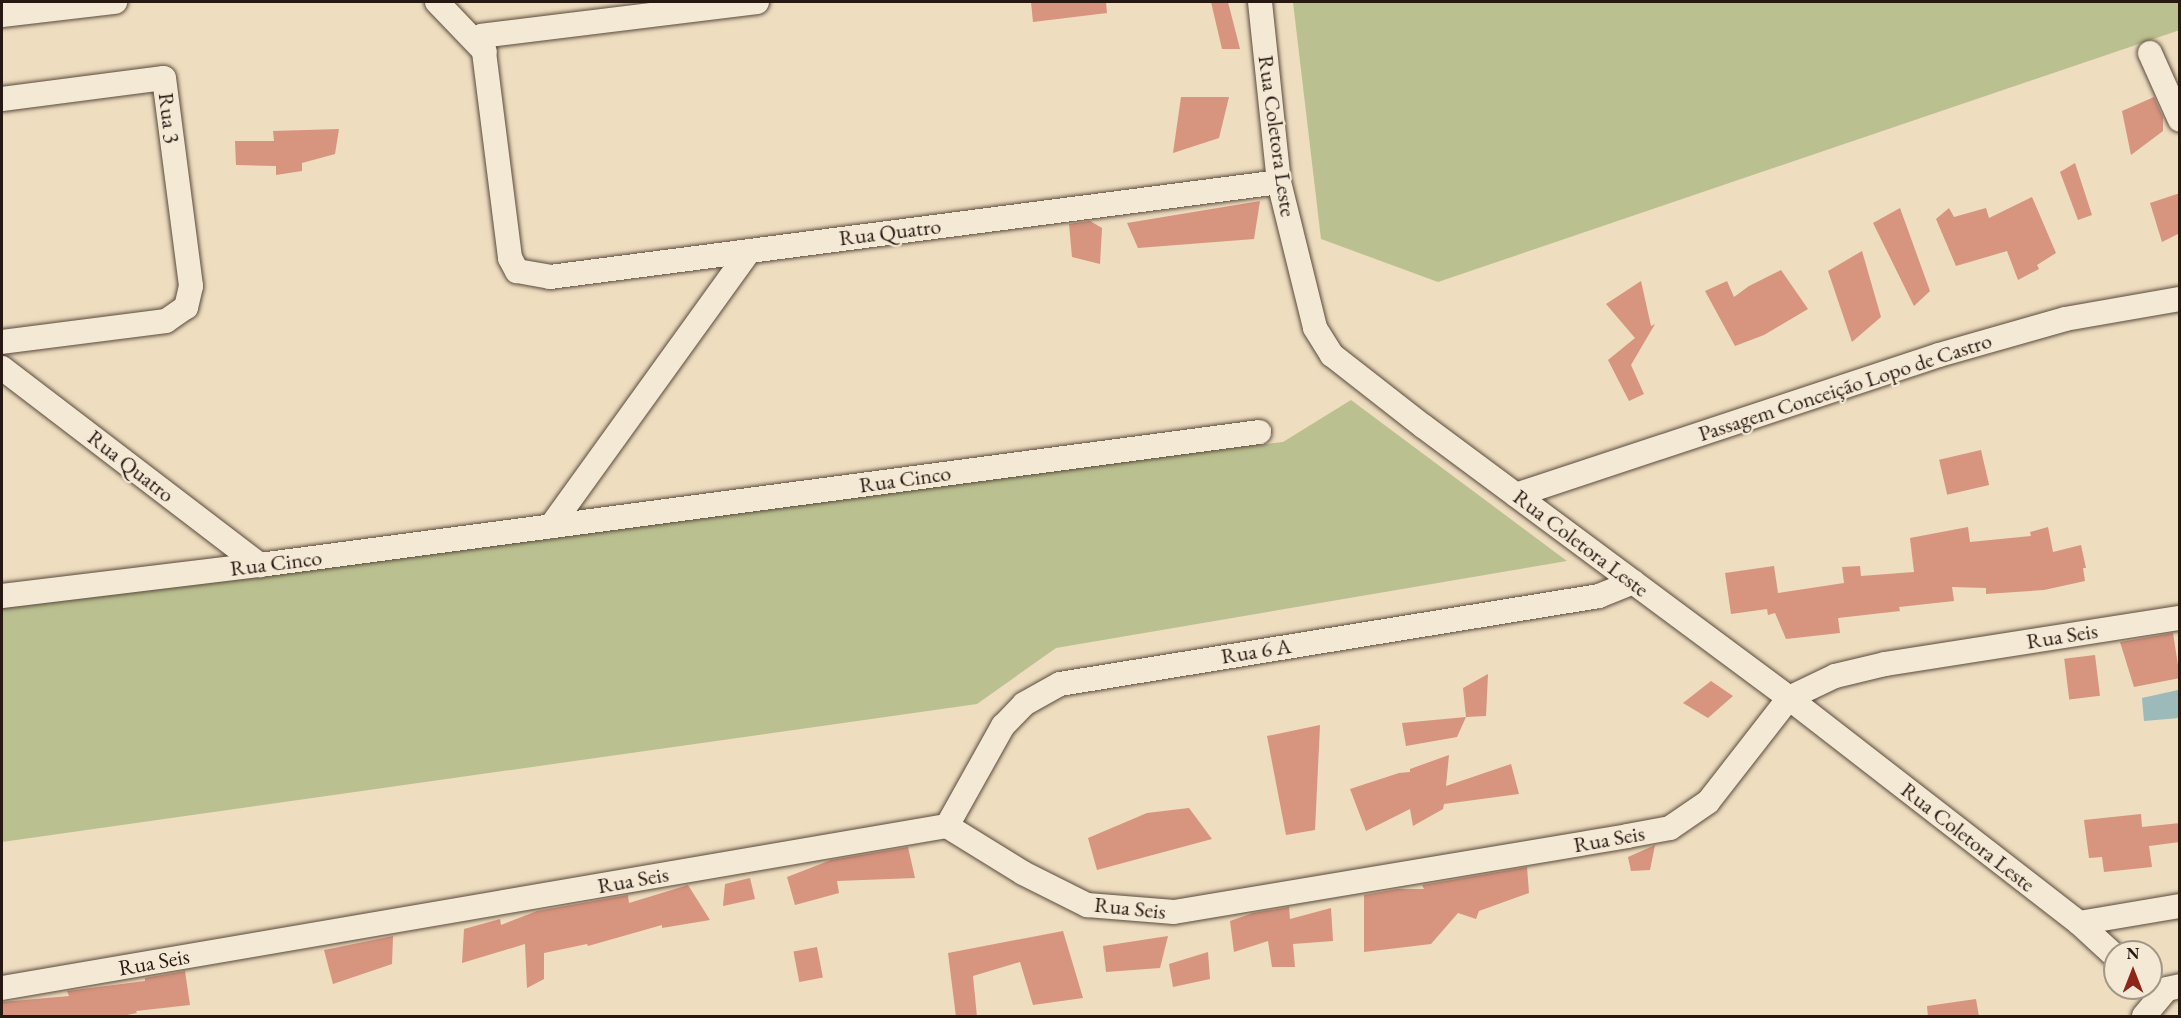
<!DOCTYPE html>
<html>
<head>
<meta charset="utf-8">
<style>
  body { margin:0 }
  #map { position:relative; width:2181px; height:1018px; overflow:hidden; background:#eeddbf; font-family:"EB Garamond",serif }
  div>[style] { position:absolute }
  .green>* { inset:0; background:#bbc090 }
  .water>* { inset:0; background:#9bbab9 }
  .building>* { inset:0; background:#d7947f; transform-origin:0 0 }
  .roads { filter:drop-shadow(0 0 2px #594a3d) drop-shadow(0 0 2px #594a3d) }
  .minor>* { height:24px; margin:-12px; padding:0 12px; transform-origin:12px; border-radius:12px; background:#f4e9d5 }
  span { translate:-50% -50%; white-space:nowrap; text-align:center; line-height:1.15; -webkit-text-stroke:4.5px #f4e9d5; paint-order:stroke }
  .street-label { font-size:22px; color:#271912 }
  .frame { position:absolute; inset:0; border:3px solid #271912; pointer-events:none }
  .north { position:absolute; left:2103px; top:940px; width:60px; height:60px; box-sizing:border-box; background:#f4e9d5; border:2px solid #a29687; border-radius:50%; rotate:0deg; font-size:16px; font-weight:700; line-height:24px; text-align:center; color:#271912 }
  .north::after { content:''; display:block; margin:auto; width:21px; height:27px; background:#8f2418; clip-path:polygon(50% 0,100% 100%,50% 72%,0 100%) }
</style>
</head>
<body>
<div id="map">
  <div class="green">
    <div style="clip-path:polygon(1293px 2px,2179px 2px,2180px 30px,1438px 282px,1321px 239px)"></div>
    <div style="clip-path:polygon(1351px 400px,1567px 561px,1056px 648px,977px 704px,2px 842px,2px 592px,1283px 442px)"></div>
  </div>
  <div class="water">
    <div style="clip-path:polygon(2178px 690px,2179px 718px,2144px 721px,2142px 698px)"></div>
  </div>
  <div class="building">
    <div style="clip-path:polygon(1031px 2px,1106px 2px,1107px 13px,1033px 22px)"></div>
    <div style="clip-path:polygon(1211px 2px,1228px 2px,1240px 49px,1222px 49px)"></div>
    <div style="clip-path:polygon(1181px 97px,1229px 97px,1219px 138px,1173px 153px)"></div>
    <div style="clip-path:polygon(2154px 97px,2163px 117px,2163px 131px,2131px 155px,2122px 111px)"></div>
    <div style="clip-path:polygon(339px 129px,335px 154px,302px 163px,302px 171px,276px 175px,276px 166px,236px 165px,235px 141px,274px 141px,273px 131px)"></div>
    <div style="clip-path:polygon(2075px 163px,2092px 215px,2078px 220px,2060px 172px)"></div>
    <div style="clip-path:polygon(2180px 193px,2180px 233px,2162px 242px,2150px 203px)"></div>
    <div style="clip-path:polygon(2032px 197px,2056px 253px,2037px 265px,2039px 269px,2018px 280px,2007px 251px,1956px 266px,1936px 219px,1949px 208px,1954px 217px,1986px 208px,1989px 218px)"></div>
    <div style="clip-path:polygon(1260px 201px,1254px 239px,1138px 248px,1127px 223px)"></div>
    <div style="clip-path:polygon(1900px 208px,1930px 291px,1914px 306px,1873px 223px)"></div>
    <div style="clip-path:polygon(1090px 221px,1102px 228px,1100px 264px,1072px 257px,1069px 224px)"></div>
    <div style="clip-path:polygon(1862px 251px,1881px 317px,1852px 342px,1828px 271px)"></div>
    <div style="clip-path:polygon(1781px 270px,1808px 309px,1764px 335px,1735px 346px,1705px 291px,1727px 281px,1734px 297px,1749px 286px)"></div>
    <div style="clip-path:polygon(1641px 281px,1651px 326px,1655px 324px,1631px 365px,1644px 394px,1629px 401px,1608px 360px,1635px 338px,1606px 304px)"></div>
    <div style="left:1981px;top:450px;width:36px;height:43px;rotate:77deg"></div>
    <div style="clip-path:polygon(1968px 527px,1970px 542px,2031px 536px,2030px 532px,2048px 527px,2053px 552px,2081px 545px,2086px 568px,2083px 568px,2085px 581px,2044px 590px,1986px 594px,1986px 588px,1952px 587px,1954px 601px,1899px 607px,1900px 611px,1838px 618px,1840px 633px,1786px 639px,1775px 613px,1768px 615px,1767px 609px,1731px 614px,1725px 573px,1774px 566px,1778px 593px,1844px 583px,1842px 567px,1860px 566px,1861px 576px,1914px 572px,1910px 538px)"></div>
    <div style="clip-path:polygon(2173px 633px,2180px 678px,2134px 687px,2120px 642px)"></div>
    <div style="left:2095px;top:655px;width:41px;height:31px;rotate:83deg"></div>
    <div style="clip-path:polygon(1488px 674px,1486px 716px,1466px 717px,1463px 688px)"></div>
    <div style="clip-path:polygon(1711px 681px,1733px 696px,1708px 718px,1683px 703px)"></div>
    <div style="clip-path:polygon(1466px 717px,1457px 737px,1406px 746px,1402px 723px)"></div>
    <div style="clip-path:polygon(1320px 725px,1315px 830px,1286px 835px,1267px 736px)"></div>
    <div style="clip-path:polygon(1449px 755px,1446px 786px,1511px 764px,1519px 794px,1444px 804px,1443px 809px,1413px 826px,1410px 809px,1366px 831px,1350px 789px,1399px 773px,1410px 772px,1410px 769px)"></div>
    <div style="clip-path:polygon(1189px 808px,1212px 839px,1097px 870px,1088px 838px,1147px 813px)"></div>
    <div style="clip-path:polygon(2141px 814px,2142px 827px,2180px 823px,2180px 842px,2149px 846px,2152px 867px,2104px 872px,2102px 857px,2089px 858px,2084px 820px)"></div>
    <div style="clip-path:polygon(1655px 845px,1650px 870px,1631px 871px,1628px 857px)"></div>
    <div style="clip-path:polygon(908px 847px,915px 878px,837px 881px,839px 893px,795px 905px,787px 877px,831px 860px)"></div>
    <div style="clip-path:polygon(1527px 867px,1529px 893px,1479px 911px,1476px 919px,1458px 913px,1431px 944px,1364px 952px,1364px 895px,1398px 889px,1424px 889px,1422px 885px)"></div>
    <div style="clip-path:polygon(750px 878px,755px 899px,723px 906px,725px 884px)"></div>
    <div style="clip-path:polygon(688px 885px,710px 920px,662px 928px,662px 925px,588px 946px,587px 944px,544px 953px,544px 979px,527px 988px,525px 944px,462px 963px,464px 929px,500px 919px,501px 925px,537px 911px,628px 895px,629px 903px)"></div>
    <div style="clip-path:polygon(1289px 907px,1290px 919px,1331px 908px,1333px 941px,1293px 944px,1295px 967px,1272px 967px,1268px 941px,1234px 952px,1230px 921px,1253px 913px)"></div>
    <div style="clip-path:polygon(1063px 931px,1083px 998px,1033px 1005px,1020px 962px,973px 976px,977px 1017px,956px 1017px,948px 953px)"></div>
    <div style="clip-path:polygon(393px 936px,392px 964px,333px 984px,324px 950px)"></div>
    <div style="clip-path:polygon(1168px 936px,1160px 968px,1106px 972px,1103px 946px)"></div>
    <div style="left:817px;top:947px;width:31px;height:24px;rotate:79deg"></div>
    <div style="clip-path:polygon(1208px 952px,1210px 979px,1173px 987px,1169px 964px)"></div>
    <div style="clip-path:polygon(185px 971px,190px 1005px,136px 1011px,137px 1013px,117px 1017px,2px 1017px,2px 1002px,69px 996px,67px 991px,145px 981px,145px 978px)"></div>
    <div style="clip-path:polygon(1976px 999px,1979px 1017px,1928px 1017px,1927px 1006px)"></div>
  </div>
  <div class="roads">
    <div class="minor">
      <div style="left:437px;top:2px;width:69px;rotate:46.2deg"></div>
      <div style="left:757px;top:2px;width:277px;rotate:173deg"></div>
      <div style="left:482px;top:36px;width:224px;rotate:82.8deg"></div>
      <div style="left:510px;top:258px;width:15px;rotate:62deg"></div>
      <div style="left:517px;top:271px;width:34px;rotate:10deg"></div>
      <div style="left:550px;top:277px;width:735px;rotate:-7.42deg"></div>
      <div style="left:1260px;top:2px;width:181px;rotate:84deg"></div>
      <div style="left:1279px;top:182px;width:150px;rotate:76.1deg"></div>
      <div style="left:1315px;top:328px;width:32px;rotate:58deg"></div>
      <div style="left:1332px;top:355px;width:115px;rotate:38deg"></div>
      <div style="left:1423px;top:426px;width:456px;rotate:36.6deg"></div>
      <div style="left:1789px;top:698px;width:367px;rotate:37.8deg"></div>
      <div style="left:2079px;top:923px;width:49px;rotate:42.5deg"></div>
      <div style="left:2px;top:15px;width:114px;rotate:-6.6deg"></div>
      <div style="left:2150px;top:53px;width:73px;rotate:65.9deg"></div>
      <div style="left:2px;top:99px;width:163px;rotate:-7.4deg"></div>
      <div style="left:164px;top:78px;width:210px;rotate:82.6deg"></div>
      <div style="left:191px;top:286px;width:22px;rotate:103deg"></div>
      <div style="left:186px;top:307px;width:24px;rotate:145deg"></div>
      <div style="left:166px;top:321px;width:165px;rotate:172.7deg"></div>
      <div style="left:2px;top:368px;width:325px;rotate:37.4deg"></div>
      <div style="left:1516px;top:495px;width:446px;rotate:-18.3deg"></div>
      <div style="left:1939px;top:355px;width:131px;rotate:-15.9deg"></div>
      <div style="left:2065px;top:319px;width:117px;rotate:-9.9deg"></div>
      <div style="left:551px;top:526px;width:339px;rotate:-54.2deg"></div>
      <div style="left:2px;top:596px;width:260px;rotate:-6.9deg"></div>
      <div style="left:260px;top:565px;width:1008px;rotate:-7.58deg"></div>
      <div style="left:947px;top:826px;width:115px;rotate:-60.8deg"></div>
      <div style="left:1003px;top:726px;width:30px;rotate:-46deg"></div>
      <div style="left:1024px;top:704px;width:41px;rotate:-29.1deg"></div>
      <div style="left:1060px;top:684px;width:546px;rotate:-9.27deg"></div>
      <div style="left:1599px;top:596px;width:37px;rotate:-22deg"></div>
      <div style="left:2079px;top:923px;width:102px;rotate:-9.6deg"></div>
      <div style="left:2px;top:988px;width:959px;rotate:-9.73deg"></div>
      <div style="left:947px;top:826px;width:89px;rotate:31.7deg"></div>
      <div style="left:1023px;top:873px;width:72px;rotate:26.6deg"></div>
      <div style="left:1087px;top:905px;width:87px;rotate:4.6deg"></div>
      <div style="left:1174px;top:912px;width:459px;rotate:-9.5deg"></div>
      <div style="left:1627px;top:836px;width:44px;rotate:-10.5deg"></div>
      <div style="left:1670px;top:828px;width:46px;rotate:-34.4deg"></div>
      <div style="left:1708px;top:802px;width:132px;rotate:-52.1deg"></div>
      <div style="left:1789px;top:698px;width:51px;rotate:-25.6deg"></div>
      <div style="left:1835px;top:676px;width:51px;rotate:-13.5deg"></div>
      <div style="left:1885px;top:664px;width:299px;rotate:-8.9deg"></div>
      <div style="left:2144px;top:1016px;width:35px;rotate:-50deg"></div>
      <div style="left:2167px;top:989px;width:13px;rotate:-13deg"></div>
    </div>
  </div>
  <div class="street-label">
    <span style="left:169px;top:118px;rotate:83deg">Rua 3</span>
    <span style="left:1277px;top:136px;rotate:82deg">Rua Coletora Leste</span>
    <span style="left:890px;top:232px;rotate:-7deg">Rua Quatro</span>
    <span style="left:1845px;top:387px;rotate:-18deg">Passagem Conceição Lopo de Castro</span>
    <span style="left:131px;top:466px;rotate:38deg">Rua Quatro</span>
    <span style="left:905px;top:479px;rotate:-8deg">Rua Cinco</span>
    <span style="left:1581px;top:543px;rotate:37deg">Rua Coletora Leste</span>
    <span style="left:276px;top:563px;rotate:-7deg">Rua Cinco</span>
    <span style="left:2062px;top:636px;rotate:-9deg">Rua Seis</span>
    <span style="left:1256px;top:651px;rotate:-9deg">Rua 6 A</span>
    <span style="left:1968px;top:837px;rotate:38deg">Rua Coletora Leste</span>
    <span style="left:1609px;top:839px;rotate:-10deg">Rua Seis</span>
    <span style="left:633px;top:880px;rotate:-10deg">Rua Seis</span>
    <span style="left:1130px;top:908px;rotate:6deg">Rua Seis</span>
    <span style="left:154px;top:962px;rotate:-10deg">Rua Seis</span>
  </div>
  <div class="frame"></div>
  <div class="north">N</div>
</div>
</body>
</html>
